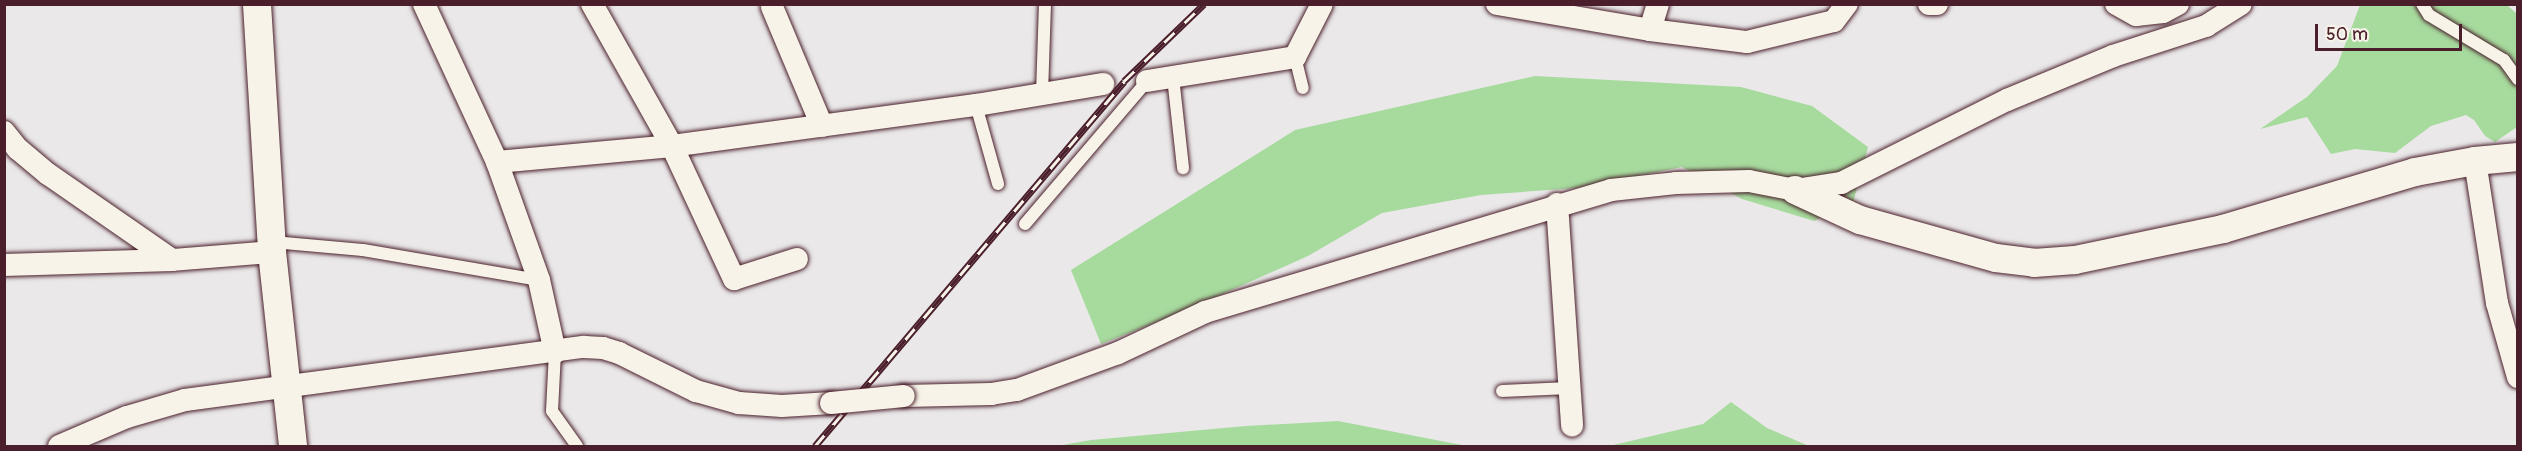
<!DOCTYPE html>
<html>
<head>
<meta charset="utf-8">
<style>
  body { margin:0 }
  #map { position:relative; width:2522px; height:451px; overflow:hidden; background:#eae8e9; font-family:Pangolin,sans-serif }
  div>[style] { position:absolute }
  .green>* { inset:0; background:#a7db9e }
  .roads { filter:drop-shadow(0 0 2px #4a1f2b) drop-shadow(0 0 2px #4a1f2b) }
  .service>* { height:12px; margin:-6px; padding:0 6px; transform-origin:6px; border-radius:6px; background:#f7f3e8 }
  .minor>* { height:22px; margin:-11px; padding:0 11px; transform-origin:11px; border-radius:11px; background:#f7f3e8 }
  .tertiary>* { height:28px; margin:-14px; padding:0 14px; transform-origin:14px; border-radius:14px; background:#f7f3e8 }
  .rail>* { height:7px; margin-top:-3.5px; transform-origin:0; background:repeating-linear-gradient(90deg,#f7f3e8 0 14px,#4a1f2b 0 28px); box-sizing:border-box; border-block:2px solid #4a1f2b }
  .bridges { filter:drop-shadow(0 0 2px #4a1f2b) drop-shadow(0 0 2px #4a1f2b) }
  .minor-bridge>* { height:22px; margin:-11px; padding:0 11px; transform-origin:11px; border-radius:11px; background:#f7f3e8 }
  span { translate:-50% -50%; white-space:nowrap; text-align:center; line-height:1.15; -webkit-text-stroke:4.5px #f7f3e8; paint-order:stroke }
  .frame { position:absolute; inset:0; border:6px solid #4a1f2b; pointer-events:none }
  .scale { position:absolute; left:2315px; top:24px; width:147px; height:27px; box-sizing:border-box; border:3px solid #4a1f2b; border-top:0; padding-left:8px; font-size:18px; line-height:21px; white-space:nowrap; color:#4a1f2b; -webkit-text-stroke:4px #f7f3e8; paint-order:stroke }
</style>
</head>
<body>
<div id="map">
  <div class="green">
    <div style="clip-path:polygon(2360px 5px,2507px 5px,2517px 14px,2517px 127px,2495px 142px,2485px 136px,2474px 120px,2466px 115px,2431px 126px,2395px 153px,2355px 149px,2331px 154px,2307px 117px,2260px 129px,2307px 97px,2337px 66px)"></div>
    <div style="clip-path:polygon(1535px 76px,1741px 87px,1812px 106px,1868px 147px,1853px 203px,1814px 221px,1742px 199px,1682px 167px,1577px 188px,1481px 195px,1382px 213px,1308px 256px,1182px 312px,1101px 344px,1071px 270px,1295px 130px)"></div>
    <div style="clip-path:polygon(1731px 402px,1767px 428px,1809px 446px,1609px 446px,1703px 424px)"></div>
    <div style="clip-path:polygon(1338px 421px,1467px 446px,1523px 446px,1057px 446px,1091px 440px,1246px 426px)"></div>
  </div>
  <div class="roads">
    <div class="service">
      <div style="left:2422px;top:4px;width:13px;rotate:58deg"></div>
      <div style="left:2429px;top:15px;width:87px;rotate:31deg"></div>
      <div style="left:2504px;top:60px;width:24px;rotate:54deg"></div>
      <div style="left:1295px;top:57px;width:32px;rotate:76deg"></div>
      <div style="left:1173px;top:77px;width:92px;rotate:83.7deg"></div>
      <div style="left:1042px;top:94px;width:90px;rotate:-88.1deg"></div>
      <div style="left:976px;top:105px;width:82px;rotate:74.4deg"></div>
      <div style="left:1025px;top:224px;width:188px;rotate:-49.5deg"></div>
      <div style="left:273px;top:242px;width:90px;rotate:5.1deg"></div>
      <div style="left:363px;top:250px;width:179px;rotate:9.7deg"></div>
      <div style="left:555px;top:352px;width:59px;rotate:92.9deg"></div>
      <div style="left:552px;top:411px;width:43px;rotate:54.5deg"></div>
      <div style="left:1502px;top:391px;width:67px;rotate:-2.6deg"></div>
    </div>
    <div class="minor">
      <div style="left:424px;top:4px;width:174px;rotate:65.2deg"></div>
      <div style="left:497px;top:162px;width:125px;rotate:70.4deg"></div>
      <div style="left:539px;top:280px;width:74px;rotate:77.5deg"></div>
      <div style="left:592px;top:4px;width:163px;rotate:60.6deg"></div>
      <div style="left:672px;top:146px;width:147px;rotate:65deg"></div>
      <div style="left:734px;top:279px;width:66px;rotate:-17.6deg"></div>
      <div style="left:1497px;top:4px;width:155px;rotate:9.6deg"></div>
      <div style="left:1650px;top:30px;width:98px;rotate:7.1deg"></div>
      <div style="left:1747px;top:42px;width:89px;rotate:-13.6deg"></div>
      <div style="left:1834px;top:21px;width:21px;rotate:-53deg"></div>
      <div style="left:1929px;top:4px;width:8px"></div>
      <div style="left:2116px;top:4px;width:23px;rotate:29deg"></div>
      <div style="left:2136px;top:15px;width:27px;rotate:-6deg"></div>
      <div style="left:2163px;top:12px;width:17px;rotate:-28deg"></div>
      <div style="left:772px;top:7px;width:129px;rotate:67.2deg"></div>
      <div style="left:1650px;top:30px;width:27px;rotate:-73deg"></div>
      <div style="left:1147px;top:81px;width:150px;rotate:-9.2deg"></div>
      <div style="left:1295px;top:57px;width:59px;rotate:-63deg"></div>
      <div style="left:4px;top:132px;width:22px;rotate:51deg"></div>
      <div style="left:18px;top:149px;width:39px;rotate:40deg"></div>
      <div style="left:48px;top:174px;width:151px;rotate:34.7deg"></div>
      <div style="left:2475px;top:161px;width:144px;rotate:81.2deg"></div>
      <div style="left:2497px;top:303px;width:77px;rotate:74.2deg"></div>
      <div style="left:497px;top:162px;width:176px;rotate:-5.2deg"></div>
      <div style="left:672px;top:146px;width:307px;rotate:-7.7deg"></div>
      <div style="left:976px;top:105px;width:129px;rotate:-9.4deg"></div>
      <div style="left:1557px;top:204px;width:222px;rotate:86.1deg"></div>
      <div style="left:4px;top:265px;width:168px;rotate:-1.7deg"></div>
      <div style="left:172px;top:260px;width:100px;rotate:-4.6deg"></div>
      <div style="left:904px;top:396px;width:87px;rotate:-1.3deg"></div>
      <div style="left:991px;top:394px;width:26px;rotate:-9deg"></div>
      <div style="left:1017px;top:390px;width:108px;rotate:-20.1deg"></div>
      <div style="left:1118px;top:353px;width:96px;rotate:-25.2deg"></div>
      <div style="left:1205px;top:312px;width:424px;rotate:-16.7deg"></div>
      <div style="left:1611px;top:190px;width:65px;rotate:-6.1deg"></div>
      <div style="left:1676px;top:183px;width:73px;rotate:-1.6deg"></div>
      <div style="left:1749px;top:181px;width:47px;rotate:11.1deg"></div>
      <div style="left:1795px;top:190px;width:47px;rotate:-8.7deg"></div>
      <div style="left:1841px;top:183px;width:186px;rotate:-26.6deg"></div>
      <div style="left:2007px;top:100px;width:115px;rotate:-22.5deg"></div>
      <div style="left:2113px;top:56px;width:98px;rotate:-17.9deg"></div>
      <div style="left:2206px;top:26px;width:41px;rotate:-32.2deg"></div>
      <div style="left:59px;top:446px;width:74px;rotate:-23.1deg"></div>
      <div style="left:127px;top:417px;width:60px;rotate:-16.3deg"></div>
      <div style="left:185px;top:400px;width:403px;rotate:-7.6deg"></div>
      <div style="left:584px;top:347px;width:19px;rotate:3deg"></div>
      <div style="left:603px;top:348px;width:17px;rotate:17deg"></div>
      <div style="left:619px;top:353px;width:86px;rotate:26.3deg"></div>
      <div style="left:696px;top:391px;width:45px;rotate:15.6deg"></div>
      <div style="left:739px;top:403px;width:43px;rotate:4deg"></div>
      <div style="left:782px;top:406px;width:49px;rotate:-3.5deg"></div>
    </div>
    <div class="tertiary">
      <div style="left:257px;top:4px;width:248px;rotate:86.5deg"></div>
      <div style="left:272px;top:252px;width:195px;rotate:83.8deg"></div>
      <div style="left:1795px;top:190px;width:72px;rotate:24.8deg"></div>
      <div style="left:1860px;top:220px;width:141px;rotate:15.6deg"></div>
      <div style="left:1996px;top:258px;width:38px;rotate:7deg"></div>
      <div style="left:2034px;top:263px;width:41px;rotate:-4.2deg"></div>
      <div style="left:2075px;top:260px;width:151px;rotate:-11.8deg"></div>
      <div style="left:2223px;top:229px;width:200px;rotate:-16.5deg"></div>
      <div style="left:2415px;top:172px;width:61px;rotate:-10.4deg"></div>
      <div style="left:2475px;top:161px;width:43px;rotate:-5.3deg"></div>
    </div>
  </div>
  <div class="rail">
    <div style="left:815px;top:446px;width:478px;rotate:-49.7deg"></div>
    <div style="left:1124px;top:81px;width:111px;rotate:-43.9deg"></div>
  </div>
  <div class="bridges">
    <div class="minor-bridge">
      <div style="left:831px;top:403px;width:73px;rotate:-5.5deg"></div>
    </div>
  </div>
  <div class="frame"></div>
  <div class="scale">50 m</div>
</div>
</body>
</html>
